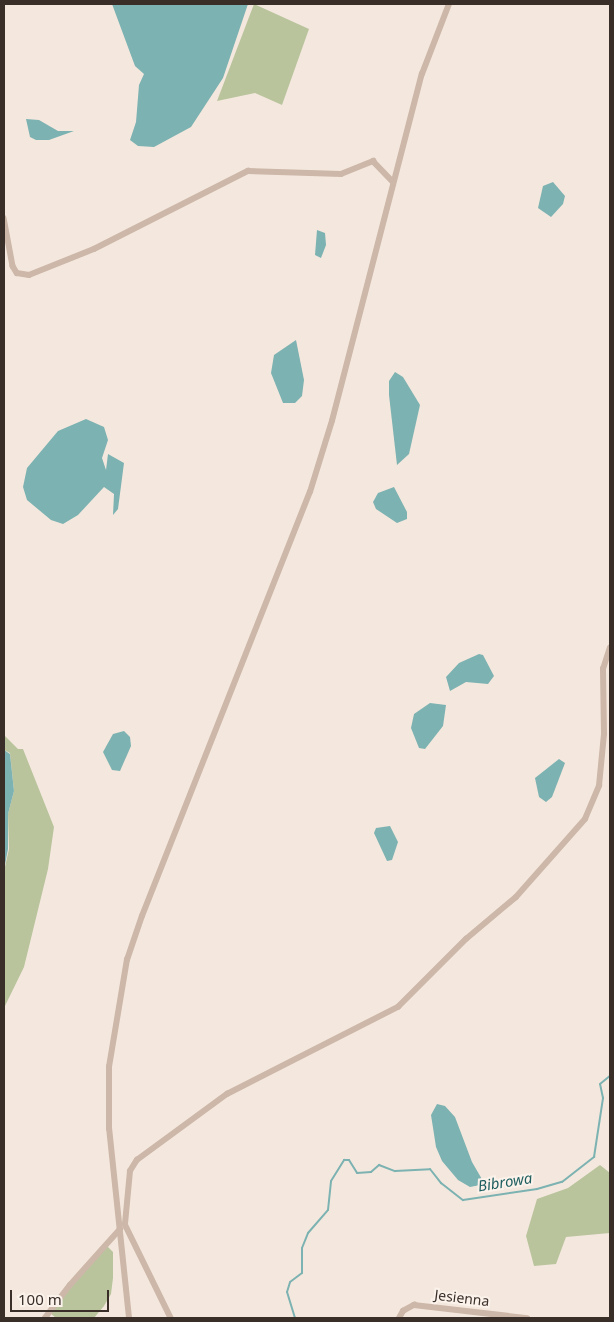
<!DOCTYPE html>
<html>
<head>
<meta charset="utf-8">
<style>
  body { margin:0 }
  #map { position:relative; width:614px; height:1322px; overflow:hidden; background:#f4e8de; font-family:"Noto Sans",sans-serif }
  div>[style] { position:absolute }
  .green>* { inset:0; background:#b9c49d }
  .water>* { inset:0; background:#7cb2b1 }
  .stream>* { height:2px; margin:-1px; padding:0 1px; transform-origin:1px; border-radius:1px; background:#7cb2b1 }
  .street>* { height:5.5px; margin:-2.75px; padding:0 2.75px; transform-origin:2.75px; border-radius:2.75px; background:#cdb7a9 }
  span { translate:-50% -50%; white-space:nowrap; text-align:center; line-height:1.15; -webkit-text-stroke:4px #fbf3eb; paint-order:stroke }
  .street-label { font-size:14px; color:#3a2e29 }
  .water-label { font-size:15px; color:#1d5d5e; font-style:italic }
  .frame { position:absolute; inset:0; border:5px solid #3a2e29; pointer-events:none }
  .scale { position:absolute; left:10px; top:1290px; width:99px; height:22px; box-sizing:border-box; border:2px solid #3a2e29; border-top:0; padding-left:6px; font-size:15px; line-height:18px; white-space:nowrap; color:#3a2e29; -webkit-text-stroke:4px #fbf3eb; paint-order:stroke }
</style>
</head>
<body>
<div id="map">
  <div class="green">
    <div style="clip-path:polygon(254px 4px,309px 29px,282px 105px,255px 93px,217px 101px)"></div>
    <div style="clip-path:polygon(4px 735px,18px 749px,23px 749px,54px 827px,48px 869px,24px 967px,4px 1008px,4px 871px,9px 849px,8px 814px,14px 791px,10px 753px,4px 750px)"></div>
    <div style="clip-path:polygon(600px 1165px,610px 1173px,610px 1233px,566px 1237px,556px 1264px,534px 1266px,526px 1236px,537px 1199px,568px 1188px)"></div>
    <div style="clip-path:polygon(106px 1245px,113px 1252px,113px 1278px,111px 1294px,104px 1306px,94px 1318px,56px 1318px,50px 1313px)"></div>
  </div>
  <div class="water">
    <div style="clip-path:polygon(112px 4px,248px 4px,223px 78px,191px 127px,154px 147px,138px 146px,130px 140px,136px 122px,139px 85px,144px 74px,135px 66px)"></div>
    <div style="clip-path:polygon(26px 119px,39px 120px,58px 131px,74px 131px,49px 140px,36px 140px,30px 137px)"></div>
    <div style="clip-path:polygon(553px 182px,565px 196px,563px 204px,551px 217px,538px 208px,543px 186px)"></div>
    <div style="clip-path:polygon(317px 230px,325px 233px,326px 245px,321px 258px,315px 255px)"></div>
    <div style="clip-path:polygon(296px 340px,304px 380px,302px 396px,295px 403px,283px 403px,271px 373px,274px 355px)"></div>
    <div style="clip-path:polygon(395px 372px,403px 377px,420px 405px,409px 454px,397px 465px,389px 395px,389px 381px)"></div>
    <div style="clip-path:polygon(86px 419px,104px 427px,108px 440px,102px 458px,106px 470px,108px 454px,124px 463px,118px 509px,113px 515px,114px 494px,104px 487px,78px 515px,63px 524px,51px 520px,27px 500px,23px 487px,27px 468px,58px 431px)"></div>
    <div style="clip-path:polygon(394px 487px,407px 512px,407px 519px,397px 523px,376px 509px,373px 502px,378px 493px)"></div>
    <div style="clip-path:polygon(479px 654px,483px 655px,494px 676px,488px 684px,466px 682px,450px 691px,446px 677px,459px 663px)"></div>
    <div style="clip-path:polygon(430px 703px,446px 705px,443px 726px,425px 749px,419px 748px,411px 728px,414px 714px)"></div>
    <div style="clip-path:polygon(124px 731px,130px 737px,131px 746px,120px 771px,112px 770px,103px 752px,113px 734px)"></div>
    <div style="clip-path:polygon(4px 750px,10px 754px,14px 791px,8px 814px,8px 849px,4px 870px)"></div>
    <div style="clip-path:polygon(559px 759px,565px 763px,552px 797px,546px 802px,539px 797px,535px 778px)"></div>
    <div style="clip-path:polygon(390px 826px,398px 842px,392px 860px,387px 861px,374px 833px,376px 828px)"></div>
    <div style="clip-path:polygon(437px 1104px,445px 1106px,455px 1117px,472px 1162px,483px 1181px,480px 1185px,470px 1187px,458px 1180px,442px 1161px,436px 1147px,431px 1115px)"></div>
  </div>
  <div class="stream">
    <div style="left:295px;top:1318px;width:27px;rotate:-107deg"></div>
    <div style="left:287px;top:1292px;width:10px;rotate:-73deg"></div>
    <div style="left:290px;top:1282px;width:15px;rotate:-37deg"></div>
    <div style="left:302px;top:1273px;width:25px;rotate:-90deg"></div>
    <div style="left:302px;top:1248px;width:16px;rotate:-68deg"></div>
    <div style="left:308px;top:1233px;width:30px;rotate:-49deg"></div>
    <div style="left:328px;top:1210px;width:29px;rotate:-84deg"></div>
    <div style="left:331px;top:1181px;width:25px;rotate:-58deg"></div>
    <div style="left:344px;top:1160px;width:5px"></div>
    <div style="left:349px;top:1160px;width:15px;rotate:58deg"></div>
    <div style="left:357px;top:1173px;width:14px;rotate:-4deg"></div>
    <div style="left:371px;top:1172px;width:11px;rotate:-41deg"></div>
    <div style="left:379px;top:1165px;width:17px;rotate:21deg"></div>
    <div style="left:395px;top:1171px;width:35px;rotate:-3deg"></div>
    <div style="left:430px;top:1169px;width:18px;rotate:52deg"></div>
    <div style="left:441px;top:1183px;width:28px;rotate:38deg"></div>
    <div style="left:463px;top:1200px;width:75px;rotate:-8.5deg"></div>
    <div style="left:537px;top:1189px;width:26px;rotate:-16deg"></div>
    <div style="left:562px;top:1182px;width:41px;rotate:-38deg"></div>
    <div style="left:594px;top:1157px;width:60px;rotate:-81.3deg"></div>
    <div style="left:603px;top:1098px;width:14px;rotate:-102deg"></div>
    <div style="left:600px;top:1084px;width:13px;rotate:-39deg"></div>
  </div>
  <div class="street">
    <div style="left:4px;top:218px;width:49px;rotate:79.4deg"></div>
    <div style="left:13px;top:266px;width:8px;rotate:60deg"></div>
    <div style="left:17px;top:273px;width:12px;rotate:9deg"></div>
    <div style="left:29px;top:275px;width:70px;rotate:-21.8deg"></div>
    <div style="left:94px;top:249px;width:173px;rotate:-26.9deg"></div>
    <div style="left:248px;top:171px;width:93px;rotate:1.8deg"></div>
    <div style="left:341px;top:174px;width:35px;rotate:-22deg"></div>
    <div style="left:373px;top:161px;width:29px;rotate:46deg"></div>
    <div style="left:125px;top:1224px;width:53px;rotate:-84.6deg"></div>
    <div style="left:130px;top:1171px;width:13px;rotate:-58deg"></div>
    <div style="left:137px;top:1160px;width:112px;rotate:-36.3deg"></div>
    <div style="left:227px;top:1094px;width:192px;rotate:-27deg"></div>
    <div style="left:398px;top:1007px;width:96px;rotate:-45deg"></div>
    <div style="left:466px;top:939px;width:65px;rotate:-40deg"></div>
    <div style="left:516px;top:897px;width:104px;rotate:-48.5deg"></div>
    <div style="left:585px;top:819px;width:36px;rotate:-67deg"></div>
    <div style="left:599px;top:786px;width:52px;rotate:-84.5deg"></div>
    <div style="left:604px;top:734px;width:65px;rotate:-90.9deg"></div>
    <div style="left:603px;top:669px;width:22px;rotate:-72deg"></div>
    <div style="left:125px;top:1224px;width:105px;rotate:63.9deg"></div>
    <div style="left:45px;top:1318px;width:41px;rotate:-52.9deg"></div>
    <div style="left:70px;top:1285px;width:75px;rotate:-48.2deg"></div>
    <div style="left:129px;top:1318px;width:190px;rotate:-96deg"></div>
    <div style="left:109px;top:1129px;width:62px;rotate:-90deg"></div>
    <div style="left:109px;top:1067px;width:109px;rotate:-80.5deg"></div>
    <div style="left:127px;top:960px;width:46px;rotate:-71.2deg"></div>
    <div style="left:142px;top:916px;width:456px;rotate:-68.4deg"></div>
    <div style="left:310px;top:492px;width:74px;rotate:-72.8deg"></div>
    <div style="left:332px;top:421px;width:358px;rotate:-75.5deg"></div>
    <div style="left:422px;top:74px;width:75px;rotate:-68.9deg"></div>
    <div style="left:399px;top:1318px;width:8px;rotate:-60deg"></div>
    <div style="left:403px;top:1311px;width:13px;rotate:-29deg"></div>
    <div style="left:414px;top:1305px;width:114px;rotate:6.6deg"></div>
  </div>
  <div class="street-label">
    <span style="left:462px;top:1298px;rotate:7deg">Jesienna</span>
  </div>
  <div class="water-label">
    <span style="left:505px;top:1182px;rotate:-9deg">Bibrowa</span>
  </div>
  <div class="frame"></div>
  <div class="scale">100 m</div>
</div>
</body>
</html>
